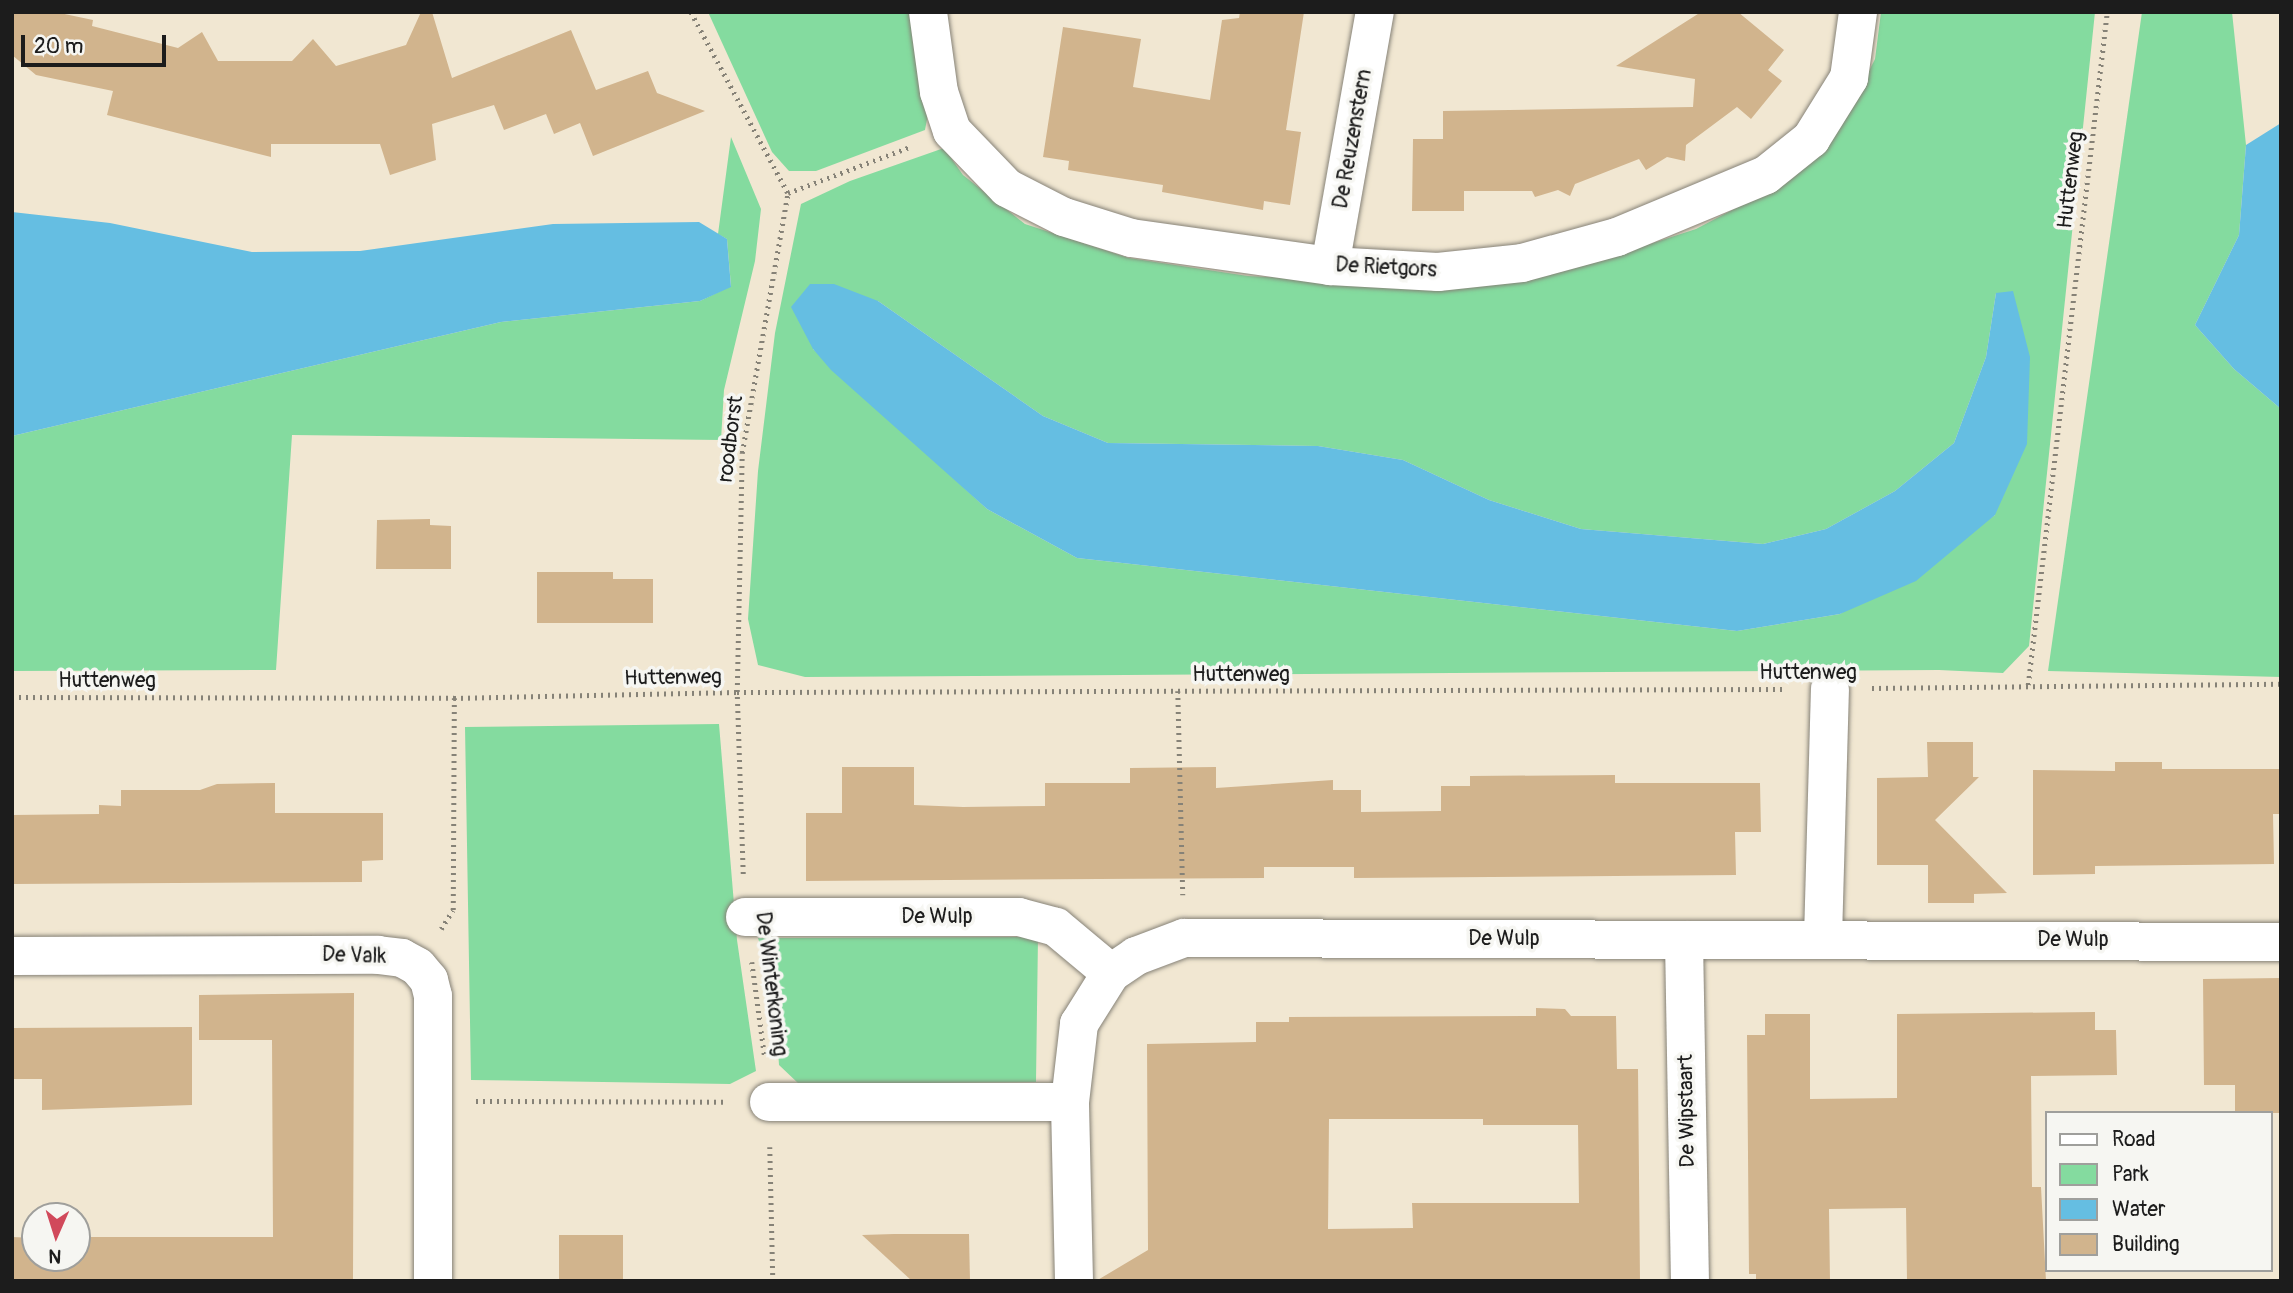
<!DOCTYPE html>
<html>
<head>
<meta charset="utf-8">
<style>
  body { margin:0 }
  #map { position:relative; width:2293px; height:1293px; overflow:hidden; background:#f1e7d2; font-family:Pangolin,sans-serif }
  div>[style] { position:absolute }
  .green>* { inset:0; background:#84db9f }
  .water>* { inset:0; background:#65bee2 }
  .building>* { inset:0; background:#d1b48d; transform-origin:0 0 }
  .path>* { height:4.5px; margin-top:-2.25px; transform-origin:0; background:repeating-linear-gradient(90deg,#868277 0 2px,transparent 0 7px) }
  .roads { filter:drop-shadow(0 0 2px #868277) drop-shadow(0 0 2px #868277) }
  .minor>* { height:38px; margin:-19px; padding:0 19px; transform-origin:19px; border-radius:19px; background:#fff }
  span { translate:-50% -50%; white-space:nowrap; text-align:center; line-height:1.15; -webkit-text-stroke:7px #f6f6f2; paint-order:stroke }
  .street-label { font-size:21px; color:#1c1c1c }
  .frame { position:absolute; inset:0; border:14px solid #1c1c1c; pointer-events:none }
  .legend { position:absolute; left:2045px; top:1111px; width:228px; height:161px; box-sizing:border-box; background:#f6f6f2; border:2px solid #9f9f9c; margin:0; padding:9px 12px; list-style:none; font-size:21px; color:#1c1c1c }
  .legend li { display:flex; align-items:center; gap:14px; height:35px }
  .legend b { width:35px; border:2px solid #9f9f9c }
  .north { position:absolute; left:21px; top:1202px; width:70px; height:70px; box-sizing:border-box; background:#f6f6f2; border:2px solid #9f9f9c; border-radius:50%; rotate:183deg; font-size:19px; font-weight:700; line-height:28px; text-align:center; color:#1c1c1c }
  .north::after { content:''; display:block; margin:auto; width:24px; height:32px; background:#d1495b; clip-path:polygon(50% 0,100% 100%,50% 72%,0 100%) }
  .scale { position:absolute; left:21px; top:35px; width:145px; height:32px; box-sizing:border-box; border:4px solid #1c1c1c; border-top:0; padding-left:9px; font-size:21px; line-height:24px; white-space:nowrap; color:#1c1c1c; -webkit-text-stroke:5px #f6f6f2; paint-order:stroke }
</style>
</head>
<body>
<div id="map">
  <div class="green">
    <div style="clip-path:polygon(708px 12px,910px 12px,928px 114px,925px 130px,816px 171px,789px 171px,772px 152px)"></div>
    <div style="clip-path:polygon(evenodd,1881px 12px,2095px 12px,2029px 646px,2003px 673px,1939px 670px,805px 677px,758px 665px,748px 619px,758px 471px,775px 333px,801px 204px,850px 181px,944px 148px,963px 175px,1025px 224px,1129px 258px,1248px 276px,1389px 283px,1585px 265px,1696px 229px,1793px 178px,1842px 125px,1875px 59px,1881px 12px,1996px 293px,1995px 515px,1840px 614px,1737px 631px,1077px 558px,987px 509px,813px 349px,878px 301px,1043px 416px,1108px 443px,1318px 446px,1403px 460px,1489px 500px,1581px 529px,1763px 544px,1826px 529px,1895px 491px,1954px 443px,1986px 357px,1996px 293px)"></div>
    <div style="clip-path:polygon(2142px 12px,2232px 12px,2246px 145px,2239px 235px,2195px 325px,2234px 369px,2281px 409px,2281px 677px,2048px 671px)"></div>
    <div style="clip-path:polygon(731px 137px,761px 209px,755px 261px,724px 390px,721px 440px,292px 435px,276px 670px,12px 671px,12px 436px,501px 322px,700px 301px,731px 286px,727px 239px,718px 234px)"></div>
    <div style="clip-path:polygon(719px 724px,737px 940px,756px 1071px,730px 1084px,471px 1080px,465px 727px)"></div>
    <div style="clip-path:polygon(1038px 937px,1036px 1082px,799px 1084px,779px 1065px,774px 990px,758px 938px)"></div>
  </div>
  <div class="water">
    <div style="clip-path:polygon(2281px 123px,2281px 409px,2234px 369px,2195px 325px,2239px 235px,2246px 145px)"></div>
    <div style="clip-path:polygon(12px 212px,110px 223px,252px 252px,360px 251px,553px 224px,699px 222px,727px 239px,731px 287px,700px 301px,501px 322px,12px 436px)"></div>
    <div style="clip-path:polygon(810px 284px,834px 284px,878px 301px,1043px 416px,1108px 443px,1318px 446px,1403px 460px,1489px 500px,1581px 529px,1763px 544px,1826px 529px,1895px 491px,1954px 443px,1986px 357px,1996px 293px,2013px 291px,2030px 357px,2027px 444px,1995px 515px,1916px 581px,1840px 614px,1737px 631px,1077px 558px,987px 509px,831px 370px,813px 349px,791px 307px)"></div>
  </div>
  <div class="building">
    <div style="clip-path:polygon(12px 12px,55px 12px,93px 20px,92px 26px,178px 48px,202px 32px,218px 61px,292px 61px,313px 39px,336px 66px,406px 45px,421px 12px,432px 12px,452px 78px,571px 30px,596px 90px,648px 71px,657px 93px,705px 111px,593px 156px,580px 123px,554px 134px,546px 114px,504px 130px,494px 105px,432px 124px,436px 160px,390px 175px,380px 144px,271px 144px,271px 157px,107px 115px,113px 91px,36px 75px,12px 55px)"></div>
    <div style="clip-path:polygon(1240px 12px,1304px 12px,1286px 130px,1301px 132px,1290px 205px,1264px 201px,1263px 210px,1162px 192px,1163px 185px,1068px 170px,1069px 161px,1043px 157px,1063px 27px,1141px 39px,1133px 87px,1210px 100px,1222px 20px,1239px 18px)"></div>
    <div style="clip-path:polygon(1701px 12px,1738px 12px,1784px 50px,1768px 70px,1782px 81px,1751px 119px,1737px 107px,1686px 145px,1685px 161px,1667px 157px,1646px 170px,1639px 159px,1575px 184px,1570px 196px,1558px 190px,1535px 197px,1532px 191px,1464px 191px,1464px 211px,1412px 211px,1413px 139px,1443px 139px,1443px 111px,1693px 107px,1695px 79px,1616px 66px)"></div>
    <div style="clip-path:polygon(430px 519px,430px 525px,451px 526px,451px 569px,376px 569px,377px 520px)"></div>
    <div style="clip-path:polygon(537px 572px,613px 572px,613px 579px,653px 579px,653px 623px,537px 623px)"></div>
    <div style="clip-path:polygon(1927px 742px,1973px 742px,1973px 777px,1979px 777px,1935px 820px,2007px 893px,1974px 894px,1974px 903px,1928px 903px,1928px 865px,1877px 865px,1877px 778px,1928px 777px)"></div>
    <div style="clip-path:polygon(2115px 762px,2162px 762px,2162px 769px,2281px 769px,2281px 814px,2273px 814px,2274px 864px,2095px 866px,2095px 874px,2033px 875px,2033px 770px,2115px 771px)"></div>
    <div style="clip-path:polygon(842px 767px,914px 767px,914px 805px,963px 807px,1045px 806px,1045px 783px,1130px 783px,1130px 768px,1216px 767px,1216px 788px,1333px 780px,1333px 790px,1361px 790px,1361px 812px,1441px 811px,1441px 786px,1470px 786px,1470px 776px,1615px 775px,1615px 783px,1760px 783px,1761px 832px,1735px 832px,1736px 875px,1354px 878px,1354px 867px,1264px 867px,1264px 878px,806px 881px,806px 813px,842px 813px)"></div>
    <div style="clip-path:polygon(275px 783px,275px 813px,383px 813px,383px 860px,362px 861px,362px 882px,13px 884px,12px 815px,99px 814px,99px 805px,121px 806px,121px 790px,200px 790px,217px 784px)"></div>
    <div style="clip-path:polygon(2281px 978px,2281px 1113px,2235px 1113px,2235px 1085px,2204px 1085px,2203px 979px)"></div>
    <div style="clip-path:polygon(354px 993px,353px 1281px,12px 1281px,12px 1237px,35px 1238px,35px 1258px,77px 1258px,77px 1237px,273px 1237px,272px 1040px,199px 1040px,199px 995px)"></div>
    <div style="clip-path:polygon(evenodd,1536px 1008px,1565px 1009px,1571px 1016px,1616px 1016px,1617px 1069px,1638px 1069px,1640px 1281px,1096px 1281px,1148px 1250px,1147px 1044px,1256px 1042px,1256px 1022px,1289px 1022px,1289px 1017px,1536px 1016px,1536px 1008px,1329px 1119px,1483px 1119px,1483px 1125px,1578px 1125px,1579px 1203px,1412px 1203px,1413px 1228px,1328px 1229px,1329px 1119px)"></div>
    <div style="clip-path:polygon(2095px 1012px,2095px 1030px,2116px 1030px,2117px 1075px,2031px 1076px,2032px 1187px,2041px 1187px,2046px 1281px,1907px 1281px,1906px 1208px,1829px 1209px,1830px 1281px,1756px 1281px,1756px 1274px,1749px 1274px,1747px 1035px,1765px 1035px,1765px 1014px,1810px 1014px,1810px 1099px,1897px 1098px,1897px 1014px)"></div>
    <div style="clip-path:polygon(192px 1027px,192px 1105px,42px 1110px,42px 1079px,12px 1079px,12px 1028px)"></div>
    <div style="clip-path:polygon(894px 1234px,969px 1234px,970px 1281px,912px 1281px,862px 1235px)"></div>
    <div style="left:559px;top:1235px;width:64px;height:46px"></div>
  </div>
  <div class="path">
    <div style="left:691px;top:12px;width:205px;rotate:61.8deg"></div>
    <div style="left:788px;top:193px;width:130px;rotate:-20.7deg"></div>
    <div style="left:2028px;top:685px;width:678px;rotate:-83.3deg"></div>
    <div style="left:1872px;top:688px;width:409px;rotate:-0.6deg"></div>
    <div style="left:1178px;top:691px;width:204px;rotate:88.6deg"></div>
    <div style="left:12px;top:697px;width:442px;rotate:0.1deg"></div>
    <div style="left:454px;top:698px;width:283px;rotate:-1.2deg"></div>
    <div style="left:737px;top:692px;width:1049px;rotate:-0.16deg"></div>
    <div style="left:743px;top:874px;width:182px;rotate:-91.9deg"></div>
    <div style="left:737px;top:692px;width:239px;rotate:-88.8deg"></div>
    <div style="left:742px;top:453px;width:264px;rotate:-80deg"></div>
    <div style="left:441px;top:929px;width:22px;rotate:-58deg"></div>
    <div style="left:453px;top:910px;width:212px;rotate:-89.7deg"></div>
    <div style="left:752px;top:962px;width:97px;rotate:82.3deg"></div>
    <div style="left:476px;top:1101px;width:250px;rotate:0.2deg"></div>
    <div style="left:770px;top:1147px;width:134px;rotate:88.7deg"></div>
  </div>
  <div class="roads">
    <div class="minor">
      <div style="left:928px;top:12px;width:81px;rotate:82.2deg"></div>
      <div style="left:939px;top:92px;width:41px;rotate:71.6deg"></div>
      <div style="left:952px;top:131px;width:79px;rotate:46deg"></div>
      <div style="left:1007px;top:188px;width:64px;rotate:27deg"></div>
      <div style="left:1064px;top:217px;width:70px;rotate:17.4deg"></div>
      <div style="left:1131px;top:238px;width:201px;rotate:8deg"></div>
      <div style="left:1330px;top:266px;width:108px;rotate:3.2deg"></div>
      <div style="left:1438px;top:272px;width:84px;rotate:-6.1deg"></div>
      <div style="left:1522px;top:263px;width:98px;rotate:-15.3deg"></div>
      <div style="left:1617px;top:237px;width:161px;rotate:-22.6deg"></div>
      <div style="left:1766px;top:175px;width:58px;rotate:-38.7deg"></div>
      <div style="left:1811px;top:139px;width:72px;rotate:-58.1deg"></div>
      <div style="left:1849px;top:78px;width:67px;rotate:-82.2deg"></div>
      <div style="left:1330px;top:266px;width:258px;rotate:-80deg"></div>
      <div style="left:745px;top:917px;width:274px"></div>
      <div style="left:1019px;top:917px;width:38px;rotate:15deg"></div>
      <div style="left:1056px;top:927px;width:72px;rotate:39.9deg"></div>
      <div style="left:1823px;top:938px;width:249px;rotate:-88.4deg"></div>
      <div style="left:1684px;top:940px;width:341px;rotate:89deg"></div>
      <div style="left:12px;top:956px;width:366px;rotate:-0.2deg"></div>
      <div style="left:378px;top:955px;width:24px;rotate:7deg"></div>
      <div style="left:402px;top:958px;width:18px;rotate:29deg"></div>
      <div style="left:418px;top:967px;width:17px;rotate:50deg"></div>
      <div style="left:429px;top:980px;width:16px;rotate:76deg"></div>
      <div style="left:433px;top:996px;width:285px;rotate:90deg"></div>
      <div style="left:769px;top:1102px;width:301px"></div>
      <div style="left:1074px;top:1281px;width:179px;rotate:-91.3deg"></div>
      <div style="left:1070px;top:1102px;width:79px;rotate:-83.4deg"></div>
      <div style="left:1079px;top:1024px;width:60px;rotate:-57.9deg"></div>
      <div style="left:1111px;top:973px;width:30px;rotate:-34deg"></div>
      <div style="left:1136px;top:956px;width:51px;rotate:-20.6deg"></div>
      <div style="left:1184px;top:938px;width:1097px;rotate:0.21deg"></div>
    </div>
  </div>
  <div class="street-label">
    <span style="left:1353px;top:139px;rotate:-80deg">De Reuzenstern</span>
    <span style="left:2071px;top:180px;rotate:-83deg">Huttenweg</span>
    <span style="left:1386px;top:268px;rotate:3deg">De Rietgors</span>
    <span style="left:731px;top:439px;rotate:-83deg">roodborst</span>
    <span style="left:1808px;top:673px">Huttenweg</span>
    <span style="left:1241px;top:675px">Huttenweg</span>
    <span style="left:673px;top:678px;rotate:-1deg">Huttenweg</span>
    <span style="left:107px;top:681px">Huttenweg</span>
    <span style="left:937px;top:917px">De Wulp</span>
    <span style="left:1504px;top:939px">De Wulp</span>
    <span style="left:2073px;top:940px">De Wulp</span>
    <span style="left:354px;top:956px;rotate:2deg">De Valk</span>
    <span style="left:771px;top:984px;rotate:83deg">De Winterkoning</span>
    <span style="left:1687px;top:1111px;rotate:-91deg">De Wipstaart</span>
  </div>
  <div class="frame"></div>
  <ul class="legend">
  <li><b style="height:9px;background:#fff"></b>Road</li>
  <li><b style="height:19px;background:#84db9f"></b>Park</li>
  <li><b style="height:19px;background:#65bee2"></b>Water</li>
  <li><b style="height:19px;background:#d1b48d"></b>Building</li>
  </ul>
  <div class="north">N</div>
  <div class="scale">20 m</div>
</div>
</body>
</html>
